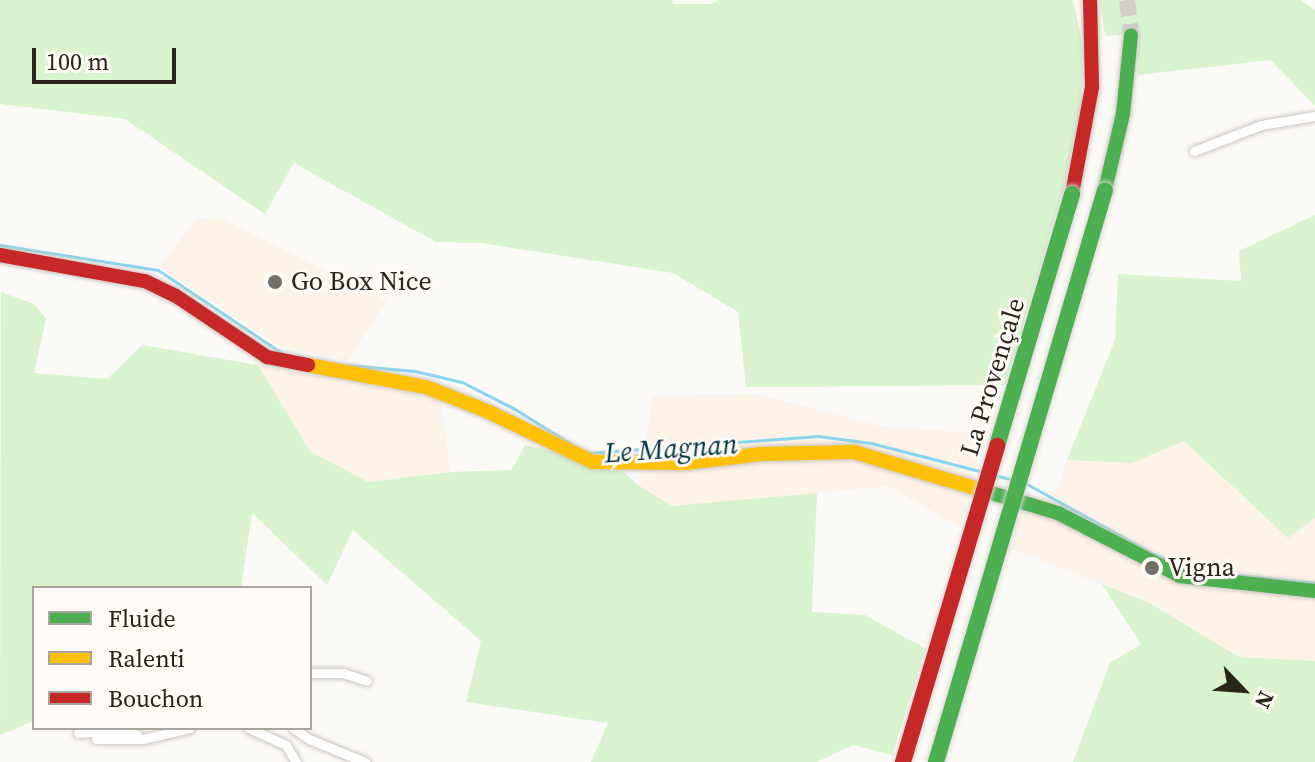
<!DOCTYPE html>
<html>
<head>
<meta charset="utf-8">
<style>
  body { margin:0 }
  #map { position:relative; width:1315px; height:762px; overflow:hidden; background:#fcfaf7; font-family:"Source Serif 4",serif }
  div>[style] { position:absolute }
  .built>* { inset:0; background:#fdf3e8 }
  .green>* { inset:0; background:#d9f3cf }
  .stream>* { height:3px; margin:-1.5px; padding:0 1.5px; transform-origin:1.5px; border-radius:1.5px; background:#88d6ee }
  .highway-tunnel>* { height:16px; margin-top:-8px; transform-origin:0; background:repeating-linear-gradient(90deg,#d2cfcb 0 16px,transparent 0 24px) }
  .roads { filter:drop-shadow(0 0 2px #cac5bf) drop-shadow(0 0 2px #cac5bf) }
  .street>* { height:9px; margin:-4.5px; padding:0 4.5px; transform-origin:4.5px; border-radius:4.5px; background:#fffefe }
  .fast>* { height:14px; margin:-7px; padding:0 7px; transform-origin:7px; border-radius:7px; background:#4caf50 }
  .slow>* { height:14px; margin:-7px; padding:0 7px; transform-origin:7px; border-radius:7px; background:#ffc107 }
  .jam>* { height:14px; margin:-7px; padding:0 7px; transform-origin:7px; border-radius:7px; background:#c62828 }
  .bridges { filter:drop-shadow(0 0 2px #d8d6d3) drop-shadow(0 0 2px #d8d6d3) }
  .fast-bridge>* { height:16px; margin:-8px; padding:0 8px; transform-origin:8px; border-radius:8px; background:#4caf50 }
  .jam-bridge>* { height:16px; margin:-8px; padding:0 8px; transform-origin:8px; border-radius:8px; background:#c62828 }
  .dots>* { width:22px; height:22px; translate:-50% -50%; box-sizing:border-box; border:4px solid #fefaf5; border-radius:50% }
  span { translate:-50% -50%; white-space:nowrap; text-align:center; line-height:1.15; -webkit-text-stroke:6px #fefaf5; paint-order:stroke }
  .poi-label { font-size:26px; color:#2b241b }
  .left { translate:0 -50%; text-align:left }
  .street-label { font-size:26px; color:#2b241b }
  .water-label { font-size:28px; color:#003543; font-style:italic }
  .legend { position:absolute; left:32px; top:586px; width:280px; height:144px; box-sizing:border-box; background:#fefaf5; border:2px solid #aaa49e; margin:0; padding:10px 14px; list-style:none; font-size:24px; color:#2b241b }
  .legend li { display:flex; align-items:center; gap:16px; height:40px }
  .legend b { width:40px; border:2px solid #aaa49e }
  .north { position:absolute; left:1203px; top:650px; width:80px; height:80px; -webkit-text-stroke:6px #fefaf5; paint-order:stroke; rotate:115deg; font-size:22px; font-weight:700; line-height:32px; text-align:center; color:#2b241b }
  .north::after { content:''; display:block; margin:auto; width:28px; height:36px; background:#2b241b; clip-path:polygon(50% 0,100% 100%,50% 72%,0 100%) }
  .scale { position:absolute; left:32px; top:48px; width:144px; height:36px; box-sizing:border-box; border:4px solid #2b241b; border-top:0; padding-left:10px; font-size:24px; line-height:28px; white-space:nowrap; color:#2b241b; -webkit-text-stroke:6px #fefaf5; paint-order:stroke }
</style>
</head>
<body>
<div id="map">
  <div class="built">
    <div style="clip-path:polygon(219px 217px,387px 301px,347px 361px,279px 346px,159px 267px,197px 218px)"></div>
    <div style="clip-path:polygon(258px 365px,441px 399px,450px 472px,368px 482px,310px 451px)"></div>
    <div style="clip-path:polygon(757px 394px,879px 426px,984px 434px,960px 527px,888px 486px,672px 507px,638px 485px,653px 395px)"></div>
    <div style="clip-path:polygon(1184px 441px,1288px 538px,1315px 518px,1315px 661px,1239px 657px,1148px 602px,1012px 549px,1021px 508px,1058px 488px,1067px 460px,1132px 463px)"></div>
  </div>
  <div class="green">
    <div style="clip-path:polygon(0 0,672px 0,673px 4px,712px 4px,718px 0,1073px 0,1083px 46px,1081px 104px,1063px 192px,1005px 385px,746px 387px,738px 312px,673px 273px,481px 243px,436px 242px,294px 163px,265px 214px,125px 119px,0 104px)"></div>
    <div style="clip-path:polygon(1100px 0,1301px 0,1315px 10px,1315px 106px,1271px 60px,1138px 75px,1139px 33px,1126px 30px,1121px 35px,1105px 36px)"></div>
    <div style="clip-path:polygon(1315px 215px,1315px 518px,1288px 538px,1184px 441px,1132px 463px,1067px 460px,1115px 340px,1118px 274px,1241px 281px,1239px 251px)"></div>
    <div style="clip-path:polygon(1px 292px,34px 304px,46px 319px,34px 373px,107px 379px,142px 345px,258px 365px,310px 451px,368px 482px,450px 472px,511px 470px,525px 445px,621px 469px,638px 485px,672px 506px,817px 493px,812px 612px,865px 615px,926px 649px,892px 755px,853px 745px,817px 762px,591px 762px,608px 723px,466px 702px,481px 641px,353px 530px,327px 585px,252px 513px,241px 588px,34px 588px,34px 721px,0 735px)"></div>
    <div style="clip-path:polygon(1102px 584px,1148px 602px,1239px 657px,1315px 661px,1315px 762px,1073px 762px,1110px 663px,1141px 644px)"></div>
  </div>
  <div class="stream">
    <div style="left:0;top:245px;width:160px;rotate:9deg"></div>
    <div style="left:158px;top:270px;width:149px;rotate:33.8deg"></div>
    <div style="left:348px;top:365px;width:67px;rotate:5.1deg"></div>
    <div style="left:415px;top:371px;width:48px;rotate:13.2deg"></div>
    <div style="left:462px;top:382px;width:57px;rotate:27deg"></div>
    <div style="left:513px;top:408px;width:68px;rotate:31.8deg"></div>
    <div style="left:588px;top:453px;width:231px;rotate:-4.2deg"></div>
    <div style="left:818px;top:436px;width:53px;rotate:7.5deg"></div>
    <div style="left:871px;top:443px;width:116px;rotate:14.5deg"></div>
    <div style="left:994px;top:475px;width:21px;rotate:14deg"></div>
    <div style="left:1025px;top:483px;width:145px;rotate:28.9deg"></div>
    <div style="left:1152px;top:553px;width:39px;rotate:24deg"></div>
    <div style="left:1188px;top:569px;width:16px;rotate:11deg"></div>
    <div style="left:1219px;top:573px;width:97px;rotate:5.9deg"></div>
  </div>
  <div class="highway-tunnel">
    <div style="left:1127px;top:0;width:35px;rotate:83deg"></div>
  </div>
  <div class="roads">
    <div class="street">
      <div style="left:1194px;top:151px;width:72px;rotate:-21.2deg"></div>
      <div style="left:1261px;top:125px;width:55px;rotate:-9.5deg"></div>
      <div style="left:310px;top:673px;width:33px"></div>
      <div style="left:343px;top:673px;width:25px;rotate:18deg"></div>
      <div style="left:248px;top:728px;width:42px;rotate:24.1deg"></div>
      <div style="left:286px;top:745px;width:20px;rotate:60deg"></div>
      <div style="left:293px;top:728px;width:19px;rotate:35deg"></div>
      <div style="left:309px;top:739px;width:61px;rotate:22.3deg"></div>
      <div style="left:78px;top:733px;width:40px;rotate:-4.3deg"></div>
      <div style="left:118px;top:730px;width:20px;rotate:15deg"></div>
      <div style="left:96px;top:739px;width:47px"></div>
      <div style="left:143px;top:739px;width:48px;rotate:-13.2deg"></div>
    </div>
    <div class="fast">
      <div style="left:1105px;top:190px;width:78px;rotate:-76.7deg"></div>
      <div style="left:1123px;top:114px;width:79px;rotate:-84.2deg"></div>
      <div style="left:975px;top:488px;width:87px;rotate:16.8deg"></div>
      <div style="left:1058px;top:513px;width:137px;rotate:27.3deg"></div>
      <div style="left:1180px;top:576px;width:136px;rotate:6.3deg"></div>
    </div>
    <div class="slow">
      <div style="left:308px;top:365px;width:120px;rotate:10.6deg"></div>
      <div style="left:426px;top:387px;width:68px;rotate:21.6deg"></div>
      <div style="left:489px;top:412px;width:115px;rotate:25.7deg"></div>
      <div style="left:593px;top:462px;width:93px;rotate:0.6deg"></div>
      <div style="left:686px;top:463px;width:76px;rotate:-6.8deg"></div>
      <div style="left:761px;top:454px;width:93px;rotate:-1.2deg"></div>
      <div style="left:854px;top:452px;width:126px;rotate:16.6deg"></div>
    </div>
    <div class="jam">
      <div style="left:1072px;top:194px;width:109px;rotate:-79.4deg"></div>
      <div style="left:1092px;top:87px;width:87px;rotate:-91.3deg"></div>
      <div style="left:0;top:255px;width:147px;rotate:10.2deg"></div>
      <div style="left:145px;top:281px;width:34px;rotate:26deg"></div>
      <div style="left:176px;top:296px;width:110px;rotate:33.8deg"></div>
      <div style="left:267px;top:357px;width:42px;rotate:11deg"></div>
    </div>
  </div>
  <div class="bridges">
    <div class="fast-bridge">
      <div style="left:997px;top:446px;width:263px;rotate:-73.4deg"></div>
      <div style="left:936px;top:762px;width:596px;rotate:-73.54deg"></div>
    </div>
    <div class="jam-bridge">
      <div style="left:903px;top:762px;width:330px;rotate:-73.4deg"></div>
    </div>
  </div>
  <div class="dots">
    <div style="left:275px;top:282px;background:#746f68"></div>
    <div style="left:1152px;top:568px;background:#746f68"></div>
  </div>
  <div class="poi-label">
    <span class="left" style="left:291px;top:282px">Go Box Nice</span>
    <span class="left" style="left:1168px;top:568px">Vigna</span>
  </div>
  <div class="street-label">
    <span style="left:993px;top:377px;rotate:-73deg">La Provençale</span>
  </div>
  <div class="water-label">
    <span style="left:671px;top:448px;rotate:-4deg">Le Magnan</span>
  </div>
  <ul class="legend">
  <li><b style="height:10px;background:#4caf50"></b>Fluide</li>
  <li><b style="height:10px;background:#ffc107"></b>Ralenti</li>
  <li><b style="height:10px;background:#c62828"></b>Bouchon</li>
  </ul>
  <div class="north">N</div>
  <div class="scale">100 m</div>
</div>
</body>
</html>
